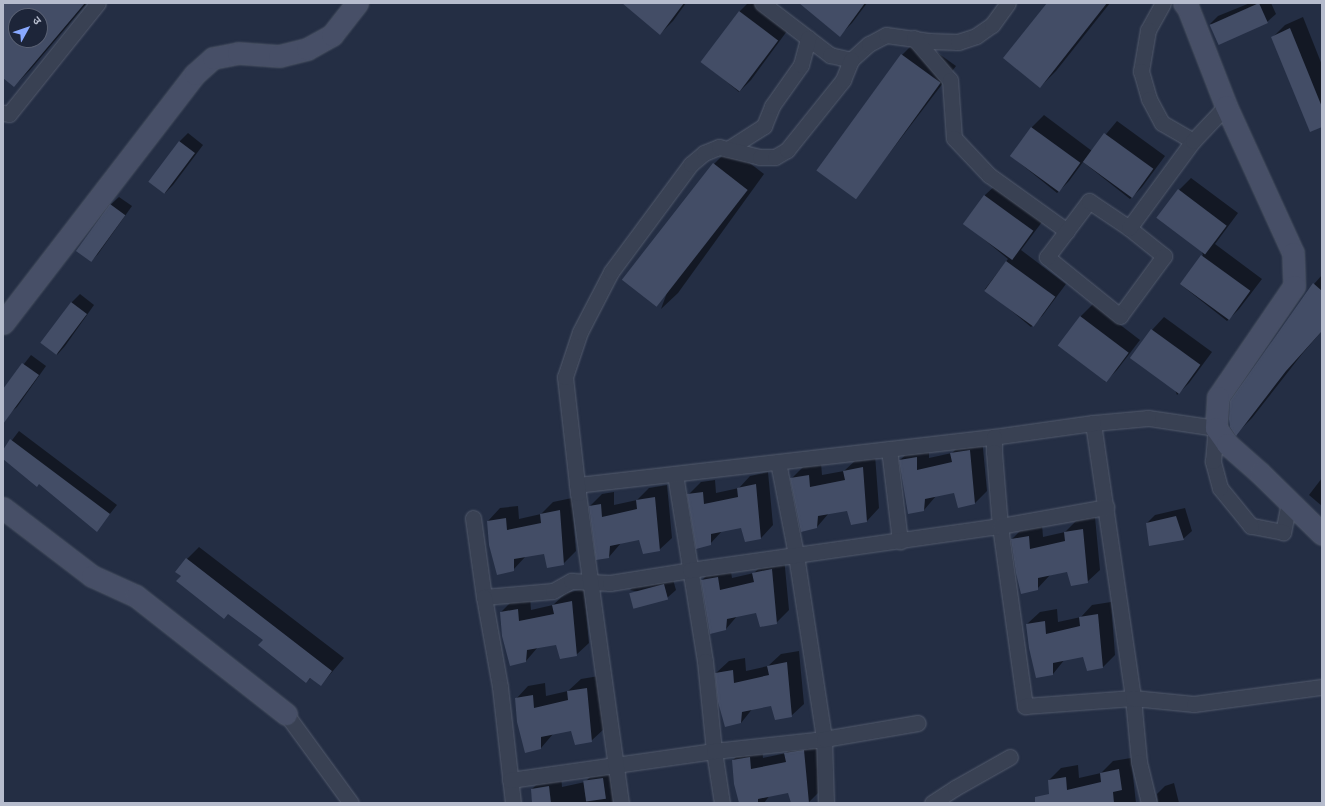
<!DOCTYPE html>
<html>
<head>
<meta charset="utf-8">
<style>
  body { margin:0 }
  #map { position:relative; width:1325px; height:806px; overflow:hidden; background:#242e44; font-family:"Work Sans","Noto Sans Devanagari",sans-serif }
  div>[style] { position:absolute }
  .shadow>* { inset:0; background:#0007 }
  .building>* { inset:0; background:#434d66; transform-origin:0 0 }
  .roads { filter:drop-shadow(0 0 1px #545c6e) drop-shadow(0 0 1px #545c6e) }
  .street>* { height:15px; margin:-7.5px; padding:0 7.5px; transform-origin:7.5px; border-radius:7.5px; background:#394153 }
  .secondary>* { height:21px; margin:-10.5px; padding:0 10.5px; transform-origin:10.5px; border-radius:10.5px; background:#474f67 }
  span { translate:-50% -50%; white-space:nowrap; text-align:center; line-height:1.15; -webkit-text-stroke:4px #1d2539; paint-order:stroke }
  .frame { position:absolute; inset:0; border:4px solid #b6bccd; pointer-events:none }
  .north { position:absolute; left:8px; top:8px; width:40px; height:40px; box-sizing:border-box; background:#1d2539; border:1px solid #5a6174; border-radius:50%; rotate:50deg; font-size:11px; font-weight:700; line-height:16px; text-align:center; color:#b6bccd }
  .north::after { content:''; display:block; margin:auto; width:14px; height:18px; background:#89a9ff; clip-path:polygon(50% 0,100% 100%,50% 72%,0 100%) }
</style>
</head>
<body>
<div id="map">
  <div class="shadow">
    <div style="clip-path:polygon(evenodd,3px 3px,87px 3px,30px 70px,14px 86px,3px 77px,3px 3px,16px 16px,40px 16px,40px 40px,16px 40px,16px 16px)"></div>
    <div style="clip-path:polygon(624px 3px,686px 3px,673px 21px,660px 34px)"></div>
    <div style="clip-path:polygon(748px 3px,758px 3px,790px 27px,751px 80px,739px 92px,703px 62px,740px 11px)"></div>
    <div style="clip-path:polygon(805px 3px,867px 3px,852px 23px,840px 35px)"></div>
    <div style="clip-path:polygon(1049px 3px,1110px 3px,1056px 71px,1040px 87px)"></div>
    <div style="clip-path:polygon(1250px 3px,1271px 3px,1276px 14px,1267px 22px,1210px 24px,1218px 16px)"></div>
    <div style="clip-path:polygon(1303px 17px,1322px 65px,1322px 126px,1273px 37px,1285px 25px)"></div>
    <div style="clip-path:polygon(918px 39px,956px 66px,869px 180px,853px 197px,902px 55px)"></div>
    <div style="clip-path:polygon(1044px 115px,1092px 151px,1117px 121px,1165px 156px,1142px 187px,1130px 199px,1083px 162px,1069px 181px,1057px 193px,1011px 156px,1032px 127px)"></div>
    <div style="clip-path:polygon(188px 133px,203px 145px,173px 185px,165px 193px,150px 181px,180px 141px)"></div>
    <div style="clip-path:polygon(730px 148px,764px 174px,678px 293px,661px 309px,714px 164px)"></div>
    <div style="clip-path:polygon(1191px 178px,1238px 213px,1215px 244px,1262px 279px,1239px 309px,1227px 321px,1180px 284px,1203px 255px,1179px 190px)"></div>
    <div style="clip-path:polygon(998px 183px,1045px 218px,1021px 250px,1066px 284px,1043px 315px,1031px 327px,985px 289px,1008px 259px,964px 223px,985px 195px)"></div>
    <div style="clip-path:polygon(119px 197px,132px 206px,98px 254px,90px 262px,110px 205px)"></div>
    <div style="clip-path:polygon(1322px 275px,1322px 331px,1302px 354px,1252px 418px,1236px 434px,1231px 401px,1314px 284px)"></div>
    <div style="clip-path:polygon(80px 294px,94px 305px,65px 346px,57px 355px,71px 303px)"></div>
    <div style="clip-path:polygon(1093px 304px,1140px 340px,1117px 370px,1105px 382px,1080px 317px)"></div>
    <div style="clip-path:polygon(1164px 317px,1212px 352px,1189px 383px,1177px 395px,1152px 330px)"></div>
    <div style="clip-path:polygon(31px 355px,46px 366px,17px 407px,8px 415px,3px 411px,3px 391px)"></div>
    <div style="clip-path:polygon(19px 431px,117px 505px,97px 530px,39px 483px,3px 458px,3px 452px)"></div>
    <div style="clip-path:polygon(982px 438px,987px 491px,975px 503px,955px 492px,936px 496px,924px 510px,900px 460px,913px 448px,929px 445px,929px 458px,952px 453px,964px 441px)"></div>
    <div style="clip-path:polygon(875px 455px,879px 508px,867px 521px,851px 524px,848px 509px,829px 513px,817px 527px,792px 478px,804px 466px,821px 463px,822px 475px,844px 471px,857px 459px)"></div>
    <div style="clip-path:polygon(768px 472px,773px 525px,761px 538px,742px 527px,723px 530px,710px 544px,688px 495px,701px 482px,715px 480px,716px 493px,739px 488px,750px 476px)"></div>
    <div style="clip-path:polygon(1322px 478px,1322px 506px,1309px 495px)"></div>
    <div style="clip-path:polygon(667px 485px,672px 538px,659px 550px,640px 539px,621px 543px,609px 557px,590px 506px,602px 494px,614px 492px,614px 505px,637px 500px,649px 488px)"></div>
    <div style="clip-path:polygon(572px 498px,576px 551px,563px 564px,544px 553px,526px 556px,513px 570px,488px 521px,500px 508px,518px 506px,519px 519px,541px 514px,553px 502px)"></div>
    <div style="clip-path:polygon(1185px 508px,1192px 531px,1183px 539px,1147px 523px,1155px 515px)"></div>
    <div style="clip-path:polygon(1095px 517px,1100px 570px,1087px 582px,1068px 571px,1050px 575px,1037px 589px,1012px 539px,1024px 527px,1042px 524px,1043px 537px,1065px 532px,1077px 520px)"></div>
    <div style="clip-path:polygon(199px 547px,344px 658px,321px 685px,311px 678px,306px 682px,264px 639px,182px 576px,187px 559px)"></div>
    <div style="clip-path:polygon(784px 557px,789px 610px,776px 623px,757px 612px,738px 615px,726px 629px,702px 580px,714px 568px,730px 565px,732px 578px,754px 573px,766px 561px)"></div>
    <div style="clip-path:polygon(672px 576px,676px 590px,667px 598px,630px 590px,638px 582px)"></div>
    <div style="clip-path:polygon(584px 589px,589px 643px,576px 655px,557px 644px,538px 647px,526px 661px,501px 612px,513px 600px,530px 597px,531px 610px,553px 605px,566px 593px)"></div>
    <div style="clip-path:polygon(1111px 602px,1115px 655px,1103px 667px,1087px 670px,1084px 656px,1065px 659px,1053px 674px,1027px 624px,1040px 612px,1057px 609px,1058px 622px,1081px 617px,1092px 605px)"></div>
    <div style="clip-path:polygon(799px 651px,804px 704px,791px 716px,772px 705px,753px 708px,741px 723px,716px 673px,729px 661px,745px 658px,746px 671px,768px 666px,781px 654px)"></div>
    <div style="clip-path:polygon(599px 676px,604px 729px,591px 741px,572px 730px,553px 734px,541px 748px,516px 699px,528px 686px,545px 683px,546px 696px,568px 691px,581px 679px)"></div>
    <div style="clip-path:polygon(816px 738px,821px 790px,808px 803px,792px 803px,789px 792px,770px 795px,764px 803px,740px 803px,733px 760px,745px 748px,762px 745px,763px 758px,786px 753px,798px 741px)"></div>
    <div style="clip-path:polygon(1131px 758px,1136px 803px,1050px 803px,1049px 780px,1061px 768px,1078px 765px,1079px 778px,1101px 773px,1113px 761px)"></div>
    <div style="clip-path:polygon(615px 767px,618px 803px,533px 803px,532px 789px,544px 777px,561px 774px,562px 787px,585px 782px,597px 770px)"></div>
    <div style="clip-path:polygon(1174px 783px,1179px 803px,1158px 803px,1157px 794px,1165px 786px)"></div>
  </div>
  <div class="building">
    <div style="clip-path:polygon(evenodd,3px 3px,85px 3px,14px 87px,3px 78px,3px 3px,16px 16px,40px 16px,40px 40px,16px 40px,16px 16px)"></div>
    <div style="clip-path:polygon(622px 3px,684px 3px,660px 35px)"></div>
    <div style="clip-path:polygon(799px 3px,865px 3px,840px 37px)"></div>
    <div style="clip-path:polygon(1047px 3px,1107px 3px,1040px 88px,1003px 58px)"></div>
    <div style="left:1259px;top:3px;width:22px;height:54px;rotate:66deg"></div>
    <div style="left:739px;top:11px;width:49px;height:64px;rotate:37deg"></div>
    <div style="clip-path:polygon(1290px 28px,1322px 107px,1322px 127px,1310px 132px,1271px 37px)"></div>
    <div style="left:901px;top:54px;width:49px;height:144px;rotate:36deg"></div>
    <div style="left:1031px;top:127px;width:61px;height:36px;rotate:36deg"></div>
    <div style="left:1104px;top:133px;width:61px;height:36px;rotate:36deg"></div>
    <div style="left:179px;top:141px;width:20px;height:51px;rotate:37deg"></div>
    <div style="left:713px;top:163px;width:44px;height:148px;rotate:38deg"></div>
    <div style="left:1178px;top:189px;width:61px;height:36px;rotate:37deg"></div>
    <div style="left:984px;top:195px;width:61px;height:36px;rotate:36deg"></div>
    <div style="left:110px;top:204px;width:19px;height:58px;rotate:36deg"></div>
    <div style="left:1201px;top:255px;width:61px;height:36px;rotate:36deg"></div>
    <div style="left:1006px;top:261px;width:61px;height:37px;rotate:36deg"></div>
    <div style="clip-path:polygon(1313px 283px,1322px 291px,1322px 331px,1286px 371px,1236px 436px,1230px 427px,1229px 419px,1230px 401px)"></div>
    <div style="left:71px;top:302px;width:20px;height:51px;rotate:37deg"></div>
    <div style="left:1080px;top:316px;width:61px;height:37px;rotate:37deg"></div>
    <div style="left:1151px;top:329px;width:61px;height:36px;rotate:36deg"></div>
    <div style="clip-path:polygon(22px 363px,39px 375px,3px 424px,3px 389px)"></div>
    <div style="clip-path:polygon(10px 439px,110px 514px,97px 532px,39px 484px,37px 487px,3px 459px,3px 450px)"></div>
    <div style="clip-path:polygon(970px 450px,975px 504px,958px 508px,954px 493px,925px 499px,924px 511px,908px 514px,899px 460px,917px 457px,917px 470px,952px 462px,950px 453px)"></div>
    <div style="clip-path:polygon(863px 467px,867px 522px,851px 525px,847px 511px,818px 516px,817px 528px,801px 532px,790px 478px,809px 475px,810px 487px,845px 480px,843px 471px)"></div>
    <div style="clip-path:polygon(756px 484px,761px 539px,745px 542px,741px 528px,711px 534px,711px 545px,696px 549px,687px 494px,703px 492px,704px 504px,738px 497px,737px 488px)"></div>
    <div style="clip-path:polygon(655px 497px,660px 551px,643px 554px,639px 540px,610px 546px,609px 558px,596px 560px,589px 506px,601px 504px,602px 517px,637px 509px,636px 500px)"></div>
    <div style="clip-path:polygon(560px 510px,564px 565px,547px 568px,544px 554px,514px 559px,514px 571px,497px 575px,489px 545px,487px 521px,506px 518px,507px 530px,541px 523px,540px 514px)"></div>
    <div style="clip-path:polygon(1176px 516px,1184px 540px,1149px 546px,1146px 523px)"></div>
    <div style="clip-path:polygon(1083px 529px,1088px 583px,1071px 586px,1067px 572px,1038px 578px,1038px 590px,1021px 594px,1016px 573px,1011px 539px,1029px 536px,1030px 549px,1065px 541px,1064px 532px)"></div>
    <div style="clip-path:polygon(186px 558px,332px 671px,321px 686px,310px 678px,306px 683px,258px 645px,263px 640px,228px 614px,224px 619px,176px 581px,181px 576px,175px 572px)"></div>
    <div style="clip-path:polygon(772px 569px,777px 624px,760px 627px,756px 613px,727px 619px,726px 630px,710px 634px,701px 580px,718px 577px,720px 590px,754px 582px,752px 573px)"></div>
    <div style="left:664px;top:584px;width:16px;height:36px;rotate:75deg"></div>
    <div style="clip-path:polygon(572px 601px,577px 656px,560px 659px,556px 645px,527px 650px,526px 662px,510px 666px,502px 636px,500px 612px,518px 609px,519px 621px,554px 614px,552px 605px)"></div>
    <div style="clip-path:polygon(1098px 614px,1103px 668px,1087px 671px,1083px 657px,1053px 663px,1053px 675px,1036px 678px,1029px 648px,1026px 624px,1045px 621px,1046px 634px,1080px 626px,1079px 617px)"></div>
    <div style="clip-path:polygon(787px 662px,792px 717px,775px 720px,771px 706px,742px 712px,741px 723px,725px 727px,718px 702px,715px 673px,733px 670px,734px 683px,769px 675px,767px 666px)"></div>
    <div style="clip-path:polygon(587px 688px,592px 742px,575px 745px,571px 731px,541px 737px,541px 749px,525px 753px,517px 722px,515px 698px,533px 695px,534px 708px,568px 700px,567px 691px)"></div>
    <div style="clip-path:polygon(804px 750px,809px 803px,791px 803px,788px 793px,758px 799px,758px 803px,739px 803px,734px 784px,732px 760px,750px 757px,751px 769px,786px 762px,784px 753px)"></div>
    <div style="clip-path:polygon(1119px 769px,1122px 790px,1113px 792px,1114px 803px,1035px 803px,1035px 797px,1049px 794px,1048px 780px,1066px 777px,1067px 790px,1101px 782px,1100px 773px)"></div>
    <div style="left:603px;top:778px;width:21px;height:20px;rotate:82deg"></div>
    <div style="clip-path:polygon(549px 786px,551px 803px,532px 803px,531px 789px)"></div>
  </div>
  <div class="roads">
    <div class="street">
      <div style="left:762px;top:3px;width:86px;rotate:37.4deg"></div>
      <div style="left:830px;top:55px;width:22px;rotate:13deg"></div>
      <div style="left:851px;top:60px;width:24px;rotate:-42deg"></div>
      <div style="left:869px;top:44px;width:19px;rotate:-28deg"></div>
      <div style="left:886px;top:35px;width:43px;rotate:7.9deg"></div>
      <div style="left:929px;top:41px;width:29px;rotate:2deg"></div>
      <div style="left:958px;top:42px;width:19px;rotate:-18deg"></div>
      <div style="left:976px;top:36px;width:19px;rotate:-35deg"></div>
      <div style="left:992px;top:25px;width:27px;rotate:-54deg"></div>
      <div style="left:1163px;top:3px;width:31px;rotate:119deg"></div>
      <div style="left:1148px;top:30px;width:42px;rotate:99.7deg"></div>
      <div style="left:1141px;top:71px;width:29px;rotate:74deg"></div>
      <div style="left:1149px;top:99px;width:27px;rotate:62deg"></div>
      <div style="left:1162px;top:123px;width:36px;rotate:30deg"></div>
      <div style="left:914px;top:38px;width:55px;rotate:49.4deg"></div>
      <div style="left:950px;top:80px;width:58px;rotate:86.1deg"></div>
      <div style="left:954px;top:138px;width:51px;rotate:46.6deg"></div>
      <div style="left:989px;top:175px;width:96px;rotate:35.7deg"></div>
      <div style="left:3px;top:113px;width:6px;rotate:9deg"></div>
      <div style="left:9px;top:114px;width:142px;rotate:-51.3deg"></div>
      <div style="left:728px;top:149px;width:43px;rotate:-32.6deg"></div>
      <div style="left:764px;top:126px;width:22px;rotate:-68deg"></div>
      <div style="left:772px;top:106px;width:50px;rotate:-54.7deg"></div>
      <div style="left:801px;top:65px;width:28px;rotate:-75deg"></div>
      <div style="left:1129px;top:228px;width:45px;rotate:38.7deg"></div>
      <div style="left:1164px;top:256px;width:74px;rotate:126.3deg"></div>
      <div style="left:1120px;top:316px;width:94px;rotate:-141.1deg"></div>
      <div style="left:1047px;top:257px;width:70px;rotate:-53.1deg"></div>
      <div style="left:1089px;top:201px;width:48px;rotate:34deg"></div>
      <div style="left:1129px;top:228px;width:108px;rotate:-53.7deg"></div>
      <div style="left:1193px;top:141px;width:48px;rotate:-46.7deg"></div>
      <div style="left:1093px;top:423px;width:278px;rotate:81.7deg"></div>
      <div style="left:1133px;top:698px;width:64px;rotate:84.6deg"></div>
      <div style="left:1139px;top:762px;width:42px;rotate:76.3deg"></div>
      <div style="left:889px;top:449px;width:93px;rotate:83.2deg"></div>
      <div style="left:778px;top:462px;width:95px;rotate:79deg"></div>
      <div style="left:796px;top:555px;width:186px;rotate:81.3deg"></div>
      <div style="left:824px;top:739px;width:64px;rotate:88.2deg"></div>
      <div style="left:675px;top:474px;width:189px;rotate:80.9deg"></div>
      <div style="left:705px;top:661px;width:90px;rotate:84.3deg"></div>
      <div style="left:714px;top:751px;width:53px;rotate:81.3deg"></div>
      <div style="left:577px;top:485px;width:420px;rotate:-6.6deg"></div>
      <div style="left:1289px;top:502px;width:31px;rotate:101deg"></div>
      <div style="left:1283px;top:532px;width:33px;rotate:-169deg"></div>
      <div style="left:1251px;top:526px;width:49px;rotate:-129.2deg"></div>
      <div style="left:1220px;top:488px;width:28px;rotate:-105deg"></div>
      <div style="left:1213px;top:461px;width:33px;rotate:-85deg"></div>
      <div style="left:1216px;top:428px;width:69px;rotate:-171.6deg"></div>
      <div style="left:1148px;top:418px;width:55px;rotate:174.8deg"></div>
      <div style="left:1093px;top:423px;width:100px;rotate:172deg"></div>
      <div style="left:994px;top:437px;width:15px;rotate:90deg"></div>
      <div style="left:994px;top:452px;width:74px;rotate:85.4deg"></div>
      <div style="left:1000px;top:526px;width:182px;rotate:82.1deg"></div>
      <div style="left:1025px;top:706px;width:108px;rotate:-4.2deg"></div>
      <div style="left:1133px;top:698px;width:61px;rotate:5.6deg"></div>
      <div style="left:1194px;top:704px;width:129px;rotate:-7.6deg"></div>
      <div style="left:473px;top:518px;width:80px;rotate:82.1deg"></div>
      <div style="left:484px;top:597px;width:69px;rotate:-5deg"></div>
      <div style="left:553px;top:591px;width:21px;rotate:-29deg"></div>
      <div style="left:571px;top:581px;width:39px;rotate:3deg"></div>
      <div style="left:610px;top:583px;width:81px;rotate:-9.2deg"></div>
      <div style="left:690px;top:570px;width:313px;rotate:-8.1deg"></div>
      <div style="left:1000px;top:526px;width:108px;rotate:-10.2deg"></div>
      <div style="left:484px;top:597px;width:91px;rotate:79.9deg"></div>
      <div style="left:500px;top:687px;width:117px;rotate:83.6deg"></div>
      <div style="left:286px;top:714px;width:110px;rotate:53.9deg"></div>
      <div style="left:510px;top:780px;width:206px;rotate:-8.1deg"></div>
      <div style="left:714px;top:751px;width:111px;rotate:-6.2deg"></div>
      <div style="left:824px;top:739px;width:95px;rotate:-9.7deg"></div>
      <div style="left:621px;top:803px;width:313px;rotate:-97.9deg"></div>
      <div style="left:578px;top:493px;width:117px;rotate:-96.4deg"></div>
      <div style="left:565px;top:377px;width:47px;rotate:-71.6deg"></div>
      <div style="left:580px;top:332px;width:68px;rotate:-62.7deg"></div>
      <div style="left:611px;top:272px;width:134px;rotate:-53.5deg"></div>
      <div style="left:691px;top:164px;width:17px;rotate:-40deg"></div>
      <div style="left:704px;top:153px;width:16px;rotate:-22deg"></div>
      <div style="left:719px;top:147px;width:42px;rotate:13.7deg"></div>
      <div style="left:760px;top:157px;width:15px"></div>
      <div style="left:775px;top:157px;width:14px;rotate:-30deg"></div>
      <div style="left:787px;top:150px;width:90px;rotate:-51.3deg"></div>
      <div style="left:843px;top:80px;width:22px;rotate:-68deg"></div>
      <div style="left:932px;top:803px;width:27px;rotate:-33deg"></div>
      <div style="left:955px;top:788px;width:63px;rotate:-29.4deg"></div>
    </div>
    <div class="secondary">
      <div style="left:1184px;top:3px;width:6px;rotate:51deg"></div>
      <div style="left:1188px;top:8px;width:105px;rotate:68.8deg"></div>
      <div style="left:1226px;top:106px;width:162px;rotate:65.5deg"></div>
      <div style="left:1293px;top:253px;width:33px;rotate:88deg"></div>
      <div style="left:1294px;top:286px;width:135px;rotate:124.4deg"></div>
      <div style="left:1218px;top:397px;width:31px;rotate:94deg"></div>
      <div style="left:1216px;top:428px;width:19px;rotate:55deg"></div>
      <div style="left:1227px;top:444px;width:44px;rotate:41.3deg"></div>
      <div style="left:1260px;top:473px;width:87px;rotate:44.5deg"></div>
      <div style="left:3px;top:323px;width:314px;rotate:-52.4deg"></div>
      <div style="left:195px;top:74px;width:24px;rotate:-42deg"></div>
      <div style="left:213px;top:58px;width:25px;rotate:-11deg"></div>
      <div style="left:238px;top:53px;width:41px;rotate:4.2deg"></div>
      <div style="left:279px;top:56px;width:29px;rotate:-14deg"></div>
      <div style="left:307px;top:49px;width:29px;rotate:-29deg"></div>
      <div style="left:332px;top:35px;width:41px;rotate:-52deg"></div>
      <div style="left:3px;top:508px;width:112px;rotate:37.4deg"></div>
      <div style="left:92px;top:576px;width:48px;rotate:24.4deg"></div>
      <div style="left:136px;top:596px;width:191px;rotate:38.2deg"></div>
    </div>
  </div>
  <div class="frame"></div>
  <div class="north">उ</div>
</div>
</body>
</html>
